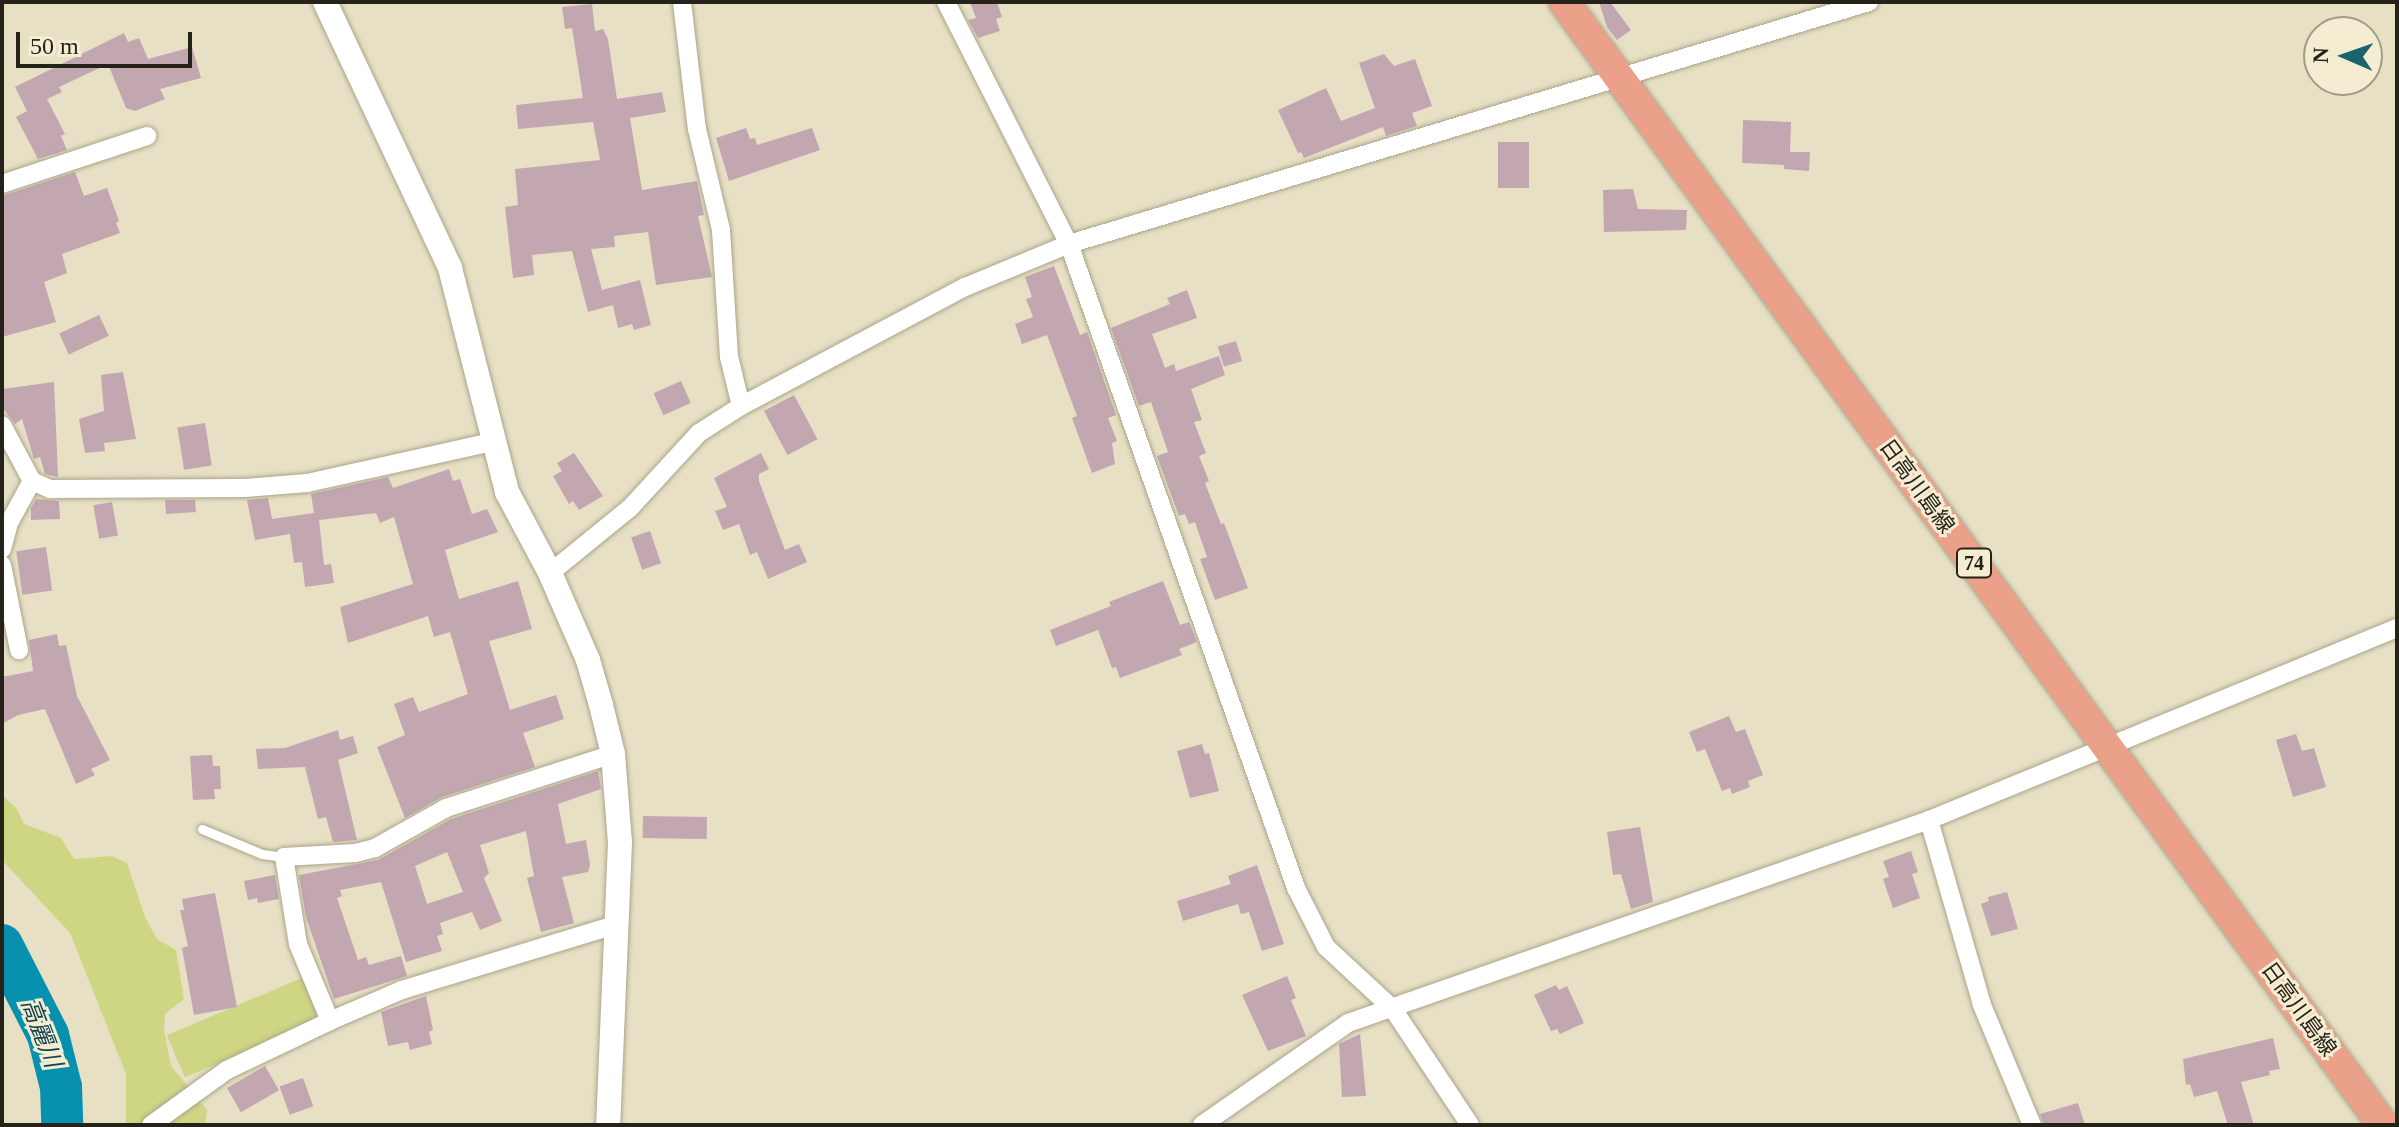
<!DOCTYPE html>
<html>
<head>
<meta charset="utf-8">
<style>
  body { margin:0 }
  #map { position:relative; width:2399px; height:1127px; overflow:hidden; background:#e7e0c5; font-family:"Times New Roman","Noto Sans JP",serif }
  div>[style] { position:absolute }
  .green>* { inset:0; background:#cfd683; transform-origin:0 0 }
  .river>* { height:42px; margin:-21px; padding:0 21px; transform-origin:21px; border-radius:21px; background:#0791af }
  .building>* { inset:0; background:#c2a6b0; transform-origin:0 0 }
  .roads { filter:drop-shadow(0 0 2px #aba58b) drop-shadow(0 0 2px #aba58b) }
  .service>* { height:9px; margin:-4.5px; padding:0 4.5px; transform-origin:4.5px; border-radius:4.5px; background:#fff }
  .minor>* { height:18px; margin:-9px; padding:0 9px; transform-origin:9px; border-radius:9px; background:#fff }
  .tertiary>* { height:24px; margin:-12px; padding:0 12px; transform-origin:12px; border-radius:12px; background:#fff }
  .primary>* { height:30px; margin:-15px; padding:0 15px; transform-origin:15px; border-radius:15px; background:#eba189 }
  span { translate:-50% -50%; white-space:nowrap; text-align:center; line-height:1.15; -webkit-text-stroke:6px #f4edd2; paint-order:stroke }
  .shield-label span { padding:2px 6px; background:#f4edd2; border:2px solid; border-radius:6px; -webkit-text-stroke-width:0 }
  .shield-label { font-size:20px; color:#252219; font-weight:700 }
  .street-label { font-size:22px; color:#252219 }
  .water-label { font-size:24px; color:#134451; font-style:italic }
  .frame { position:absolute; inset:0; border:4px solid #252219; pointer-events:none }
  .north { position:absolute; left:2303px; top:16px; width:80px; height:80px; box-sizing:border-box; background:#f4edd2; border:2px solid #a19c88; border-radius:50%; rotate:272deg; font-size:22px; font-weight:700; line-height:32px; text-align:center; color:#252219 }
  .north::after { content:''; display:block; margin:auto; width:28px; height:36px; background:#19646f; clip-path:polygon(50% 0,100% 100%,50% 72%,0 100%) }
  .scale { position:absolute; left:16px; top:32px; width:176px; height:36px; box-sizing:border-box; border:4px solid #252219; border-top:0; padding-left:10px; font-size:24px; line-height:28px; white-space:nowrap; color:#252219; -webkit-text-stroke:6px #f4edd2; paint-order:stroke }
</style>
</head>
<body>
<div id="map">
  <div class="green">
    <div style="clip-path:polygon(2px 795px,17px 809px,24px 824px,61px 838px,74px 859px,112px 856px,127px 863px,145px 917px,157px 939px,176px 950px,184px 999px,165px 1014px,164px 1030px,171px 1066px,207px 1110px,205px 1125px,126px 1125px,126px 1074px,70px 933px,2px 860px)"></div>
    <div style="left:304px;top:977px;width:46px;height:149px;rotate:67deg"></div>
  </div>
  <div class="river">
    <div style="left:2px;top:945px;width:101px;rotate:62.9deg"></div>
    <div style="left:48px;top:1035px;width:54px;rotate:76deg"></div>
    <div style="left:61px;top:1087px;width:38px;rotate:88deg"></div>
  </div>
  <div class="building">
    <div style="clip-path:polygon(970px 2px,997px 2px,1002px 17px,996px 19px,1000px 31px,978px 38px,968px 20px,976px 18px)"></div>
    <div style="clip-path:polygon(1599px 2px,1610px 2px,1631px 30px,1617px 40px,1607px 27px)"></div>
    <div style="clip-path:polygon(592px 4px,595px 31px,603px 29px,608px 39px,617px 99px,662px 92px,666px 112px,630px 118px,642px 190px,697px 181px,704px 215px,698px 216px,712px 277px,656px 285px,648px 232px,614px 236px,615px 247px,591px 249px,602px 290px,640px 280px,651px 325px,634px 330px,632px 324px,618px 328px,613px 305px,588px 312px,572px 251px,532px 255px,534px 275px,513px 278px,505px 207px,518px 205px,515px 169px,600px 160px,593px 122px,518px 129px,516px 105px,583px 98px,572px 28px,565px 29px,562px 7px)"></div>
    <div style="clip-path:polygon(124px 33px,128px 42px,139px 38px,148px 59px,192px 47px,201px 78px,160px 89px,165px 99px,135px 111px,126px 108px,108px 64px,59px 87px,62px 92px,47px 99px,65px 134px,61px 136px,67px 150px,38px 159px,16px 117px,27px 111px,15px 87px)"></div>
    <div style="clip-path:polygon(1384px 54px,1394px 66px,1415px 59px,1432px 106px,1412px 113px,1417px 126px,1386px 136px,1383px 127px,1304px 158px,1301px 152px,1298px 153px,1278px 110px,1326px 88px,1341px 121px,1375px 108px,1359px 63px)"></div>
    <div style="clip-path:polygon(1743px 120px,1791px 122px,1790px 152px,1810px 152px,1809px 171px,1784px 169px,1784px 165px,1742px 163px)"></div>
    <div style="clip-path:polygon(746px 128px,750px 139px,755px 138px,757px 145px,812px 128px,820px 150px,729px 181px,716px 138px)"></div>
    <div style="left:1498px;top:142px;width:31px;height:46px"></div>
    <div style="clip-path:polygon(75px 172px,84px 196px,107px 188px,119px 221px,116px 223px,120px 233px,62px 254px,67px 273px,44px 282px,56px 322px,2px 337px,2px 196px)"></div>
    <div style="clip-path:polygon(1633px 189px,1638px 209px,1687px 210px,1686px 230px,1604px 232px,1603px 190px)"></div>
    <div style="clip-path:polygon(1054px 266px,1080px 335px,1087px 332px,1116px 415px,1108px 418px,1117px 441px,1112px 443px,1115px 464px,1092px 473px,1072px 418px,1077px 416px,1047px 335px,1022px 344px,1015px 324px,1033px 317px,1026px 299px,1032px 297px,1025px 277px)"></div>
    <div style="clip-path:polygon(1187px 290px,1197px 318px,1152px 334px,1165px 368px,1174px 364px,1176px 371px,1219px 356px,1225px 375px,1191px 389px,1202px 420px,1194px 422px,1206px 453px,1199px 456px,1209px 481px,1205px 483px,1221px 524px,1224px 523px,1248px 588px,1215px 600px,1200px 559px,1207px 557px,1195px 522px,1189px 524px,1185px 514px,1179px 516px,1157px 456px,1168px 452px,1151px 402px,1139px 406px,1111px 328px,1170px 304px,1167px 298px)"></div>
    <div style="left:99px;top:315px;width:23px;height:44px;rotate:65deg"></div>
    <div style="left:1236px;top:341px;width:21px;height:19px;rotate:73deg"></div>
    <div style="clip-path:polygon(123px 372px,136px 439px,104px 443px,105px 451px,85px 453px,79px 419px,104px 411px,101px 375px)"></div>
    <div style="left:681px;top:381px;width:24px;height:30px;rotate:66deg"></div>
    <div style="clip-path:polygon(54px 382px,58px 477px,45px 474px,40px 457px,34px 459px,22px 419px,15px 424px,2px 407px,2px 389px)"></div>
    <div style="left:794px;top:395px;width:50px;height:34px;rotate:62deg"></div>
    <div style="left:205px;top:423px;width:43px;height:28px;rotate:81deg"></div>
    <div style="clip-path:polygon(574px 453px,603px 496px,579px 510px,573px 501px,569px 504px,553px 476px,562px 471px,557px 463px)"></div>
    <div style="clip-path:polygon(761px 453px,769px 469px,759px 474px,759px 481px,785px 550px,799px 544px,807px 562px,768px 579px,757px 552px,750px 555px,739px 524px,723px 530px,715px 511px,727px 507px,714px 478px)"></div>
    <div style="clip-path:polygon(449px 469px,453px 481px,460px 479px,472px 514px,487px 509px,498px 532px,445px 550px,459px 599px,518px 581px,532px 629px,489px 641px,510px 710px,556px 695px,564px 719px,523px 733px,535px 767px,442px 797px,405px 818px,377px 747px,405px 735px,394px 704px,413px 697px,419px 712px,468px 694px,450px 632px,434px 637px,428px 616px,348px 643px,340px 607px,413px 584px,394px 517px,380px 523px,376px 513px,319px 520px,324px 565px,331px 564px,334px 583px,305px 587px,302px 562px,294px 563px,290px 534px,255px 540px,247px 500px,268px 498px,272px 519px,314px 513px,311px 494px,388px 477px,393px 488px)"></div>
    <div style="clip-path:polygon(36px 499px,59px 501px,60px 519px,31px 520px,31px 508px)"></div>
    <div style="clip-path:polygon(165px 500px,195px 500px,196px 512px,166px 514px)"></div>
    <div style="left:112px;top:502px;width:34px;height:19px;rotate:80deg"></div>
    <div style="left:650px;top:531px;width:34px;height:20px;rotate:71deg"></div>
    <div style="left:46px;top:547px;width:44px;height:30px;rotate:82deg"></div>
    <div style="clip-path:polygon(1163px 581px,1180px 625px,1189px 622px,1197px 642px,1179px 649px,1182px 655px,1120px 678px,1116px 667px,1112px 668px,1098px 630px,1056px 646px,1050px 630px,1111px 606px,1109px 602px)"></div>
    <div style="clip-path:polygon(57px 634px,59px 646px,66px 645px,77px 696px,110px 760px,91px 769px,95px 775px,76px 784px,45px 709px,18px 715px,2px 724px,2px 677px,33px 671px,29px 640px)"></div>
    <div style="clip-path:polygon(1729px 716px,1736px 732px,1745px 729px,1763px 775px,1748px 781px,1750px 787px,1732px 794px,1730px 788px,1722px 791px,1705px 749px,1697px 752px,1689px 732px)"></div>
    <div style="clip-path:polygon(338px 730px,340px 740px,353px 736px,358px 753px,338px 760px,357px 840px,333px 842px,326px 817px,318px 819px,305px 767px,258px 769px,256px 749px,285px 748px)"></div>
    <div style="clip-path:polygon(2296px 734px,2302px 751px,2314px 748px,2326px 787px,2293px 797px,2276px 740px)"></div>
    <div style="clip-path:polygon(1202px 744px,1205px 754px,1209px 753px,1219px 791px,1190px 798px,1177px 751px)"></div>
    <div style="clip-path:polygon(212px 755px,213px 766px,220px 766px,221px 789px,214px 789px,215px 799px,193px 800px,190px 756px)"></div>
    <div style="clip-path:polygon(evenodd,598px 771px,601px 789px,558px 804px,566px 844px,586px 840px,590px 865px,588px 872px,562px 877px,574px 923px,541px 932px,527px 878px,534px 876px,526px 831px,480px 845px,489px 873px,484px 878px,502px 921px,480px 930px,472px 912px,440px 923px,443px 934px,437px 936px,442px 951px,406px 962px,381px 882px,340px 890px,342px 896px,337px 898px,358px 960px,366px 957px,369px 965px,401px 956px,407px 976px,334px 999px,306px 917px,299px 875px,378px 860px,451px 819px,598px 771px,447px 852px,463px 892px,427px 904px,415px 866px,447px 852px)"></div>
    <div style="left:643px;top:816px;width:64px;height:22px;rotate:1deg"></div>
    <div style="clip-path:polygon(1640px 827px,1653px 902px,1631px 909px,1621px 874px,1613px 875px,1607px 832px)"></div>
    <div style="clip-path:polygon(1911px 851px,1918px 872px,1912px 874px,1920px 898px,1893px 908px,1883px 879px,1889px 877px,1883px 861px)"></div>
    <div style="clip-path:polygon(1257px 865px,1284px 944px,1262px 951px,1249px 912px,1241px 914px,1238px 904px,1183px 921px,1177px 901px,1231px 884px,1228px 876px)"></div>
    <div style="clip-path:polygon(275px 875px,279px 899px,258px 903px,257px 898px,248px 900px,244px 881px)"></div>
    <div style="clip-path:polygon(2007px 892px,2018px 929px,1991px 936px,1981px 904px,1989px 901px,1988px 897px)"></div>
    <div style="clip-path:polygon(215px 893px,237px 1007px,194px 1015px,182px 948px,188px 946px,180px 910px,184px 910px,182px 899px)"></div>
    <div style="clip-path:polygon(1287px 976px,1296px 998px,1291px 1000px,1306px 1036px,1268px 1051px,1242px 995px)"></div>
    <div style="clip-path:polygon(1556px 985px,1559px 990px,1567px 986px,1584px 1023px,1560px 1034px,1557px 1029px,1551px 1031px,1534px 995px)"></div>
    <div style="clip-path:polygon(426px 996px,433px 1030px,429px 1032px,432px 1044px,410px 1050px,408px 1042px,388px 1046px,381px 1012px)"></div>
    <div style="clip-path:polygon(1360px 1034px,1366px 1096px,1342px 1097px,1339px 1044px)"></div>
    <div style="clip-path:polygon(2273px 1038px,2280px 1069px,2269px 1071px,2270px 1075px,2241px 1082px,2254px 1125px,2228px 1125px,2217px 1091px,2194px 1097px,2190px 1084px,2186px 1085px,2183px 1059px)"></div>
    <div style="left:265px;top:1066px;width:28px;height:44px;rotate:60deg"></div>
    <div style="left:303px;top:1078px;width:30px;height:25px;rotate:70deg"></div>
    <div style="clip-path:polygon(2078px 1103px,2085px 1125px,2044px 1125px,2040px 1114px)"></div>
  </div>
  <div class="roads">
    <div class="service">
      <div style="left:202px;top:829px;width:65px;rotate:22.6deg"></div>
      <div style="left:262px;top:854px;width:22px;rotate:8deg"></div>
    </div>
    <div class="minor">
      <div style="left:682px;top:2px;width:128px;rotate:83.3deg"></div>
      <div style="left:697px;top:129px;width:104px;rotate:76.6deg"></div>
      <div style="left:721px;top:230px;width:127px;rotate:86.4deg"></div>
      <div style="left:729px;top:357px;width:50px;rotate:76.2deg"></div>
      <div style="left:946px;top:2px;width:271px;rotate:63.1deg"></div>
      <div style="left:1069px;top:244px;width:683px;rotate:70.58deg"></div>
      <div style="left:1296px;top:888px;width:66px;rotate:63deg"></div>
      <div style="left:1326px;top:947px;width:91px;rotate:42.8deg"></div>
      <div style="left:1393px;top:1009px;width:139px;rotate:56.4deg"></div>
      <div style="left:2px;top:184px;width:153px;rotate:-18.3deg"></div>
      <div style="left:2px;top:425px;width:64px;rotate:61.8deg"></div>
      <div style="left:32px;top:481px;width:20px;rotate:24deg"></div>
      <div style="left:50px;top:489px;width:195px;rotate:-0.3deg"></div>
      <div style="left:245px;top:488px;width:62px;rotate:-4.6deg"></div>
      <div style="left:307px;top:483px;width:189px;rotate:-12.5deg"></div>
      <div style="left:2px;top:549px;width:27px;rotate:-75deg"></div>
      <div style="left:9px;top:523px;width:48px;rotate:-61.3deg"></div>
      <div style="left:2px;top:565px;width:87px;rotate:78.7deg"></div>
      <div style="left:550px;top:573px;width:103px;rotate:-39.1deg"></div>
      <div style="left:630px;top:508px;width:102px;rotate:-47.4deg"></div>
      <div style="left:699px;top:433px;width:50px;rotate:-32.7deg"></div>
      <div style="left:741px;top:406px;width:254px;rotate:-28deg"></div>
      <div style="left:965px;top:287px;width:113px;rotate:-22.5deg"></div>
      <div style="left:1069px;top:244px;width:836px;rotate:-16.83deg"></div>
      <div style="left:1929px;top:820px;width:192px;rotate:74deg"></div>
      <div style="left:1982px;top:1005px;width:130px;rotate:67.4deg"></div>
      <div style="left:330px;top:1021px;width:83px;rotate:-112.6deg"></div>
      <div style="left:298px;top:944px;width:88px;rotate:-99.1deg"></div>
      <div style="left:284px;top:857px;width:71px;rotate:-3.2deg"></div>
      <div style="left:355px;top:853px;width:21px;rotate:-14deg"></div>
      <div style="left:375px;top:848px;width:81px;rotate:-29.4deg"></div>
      <div style="left:446px;top:808px;width:176px;rotate:-17.9deg"></div>
      <div style="left:151px;top:1125px;width:94px;rotate:-35.9deg"></div>
      <div style="left:227px;top:1070px;width:114px;rotate:-25.4deg"></div>
      <div style="left:330px;top:1021px;width:78px;rotate:-23.3deg"></div>
      <div style="left:402px;top:990px;width:226px;rotate:-17deg"></div>
      <div style="left:1202px;top:1125px;width:178px;rotate:-34.9deg"></div>
      <div style="left:1348px;top:1023px;width:615px;rotate:-19.26deg"></div>
      <div style="left:1929px;top:820px;width:506px;rotate:-22.31deg"></div>
    </div>
    <div class="tertiary">
      <div style="left:325px;top:2px;width:294px;rotate:64.8deg"></div>
      <div style="left:450px;top:268px;width:231px;rotate:75.7deg"></div>
      <div style="left:507px;top:492px;width:92px;rotate:62deg"></div>
      <div style="left:550px;top:573px;width:95px;rotate:66.4deg"></div>
      <div style="left:588px;top:660px;width:47px;rotate:73.9deg"></div>
      <div style="left:601px;top:705px;width:50px;rotate:76.2deg"></div>
      <div style="left:613px;top:754px;width:88px;rotate:85.5deg"></div>
      <div style="left:620px;top:842px;width:283px;rotate:92.4deg"></div>
    </div>
    <div class="primary">
      <div style="left:1564px;top:2px;width:1390px;rotate:53.9deg"></div>
    </div>
  </div>
  <div class="shield-label">
    <span style="left:1974px;top:563px">74</span>
  </div>
  <div class="street-label">
    <span style="left:1917px;top:486px;rotate:54deg">日高川島線</span>
    <span style="left:2299px;top:1009px;rotate:54deg">日高川島線</span>
  </div>
  <div class="water-label">
    <span style="left:41px;top:1033px;rotate:69deg">高麗川</span>
  </div>
  <div class="frame"></div>
  <div class="north">N</div>
  <div class="scale">50 m</div>
</div>
</body>
</html>
